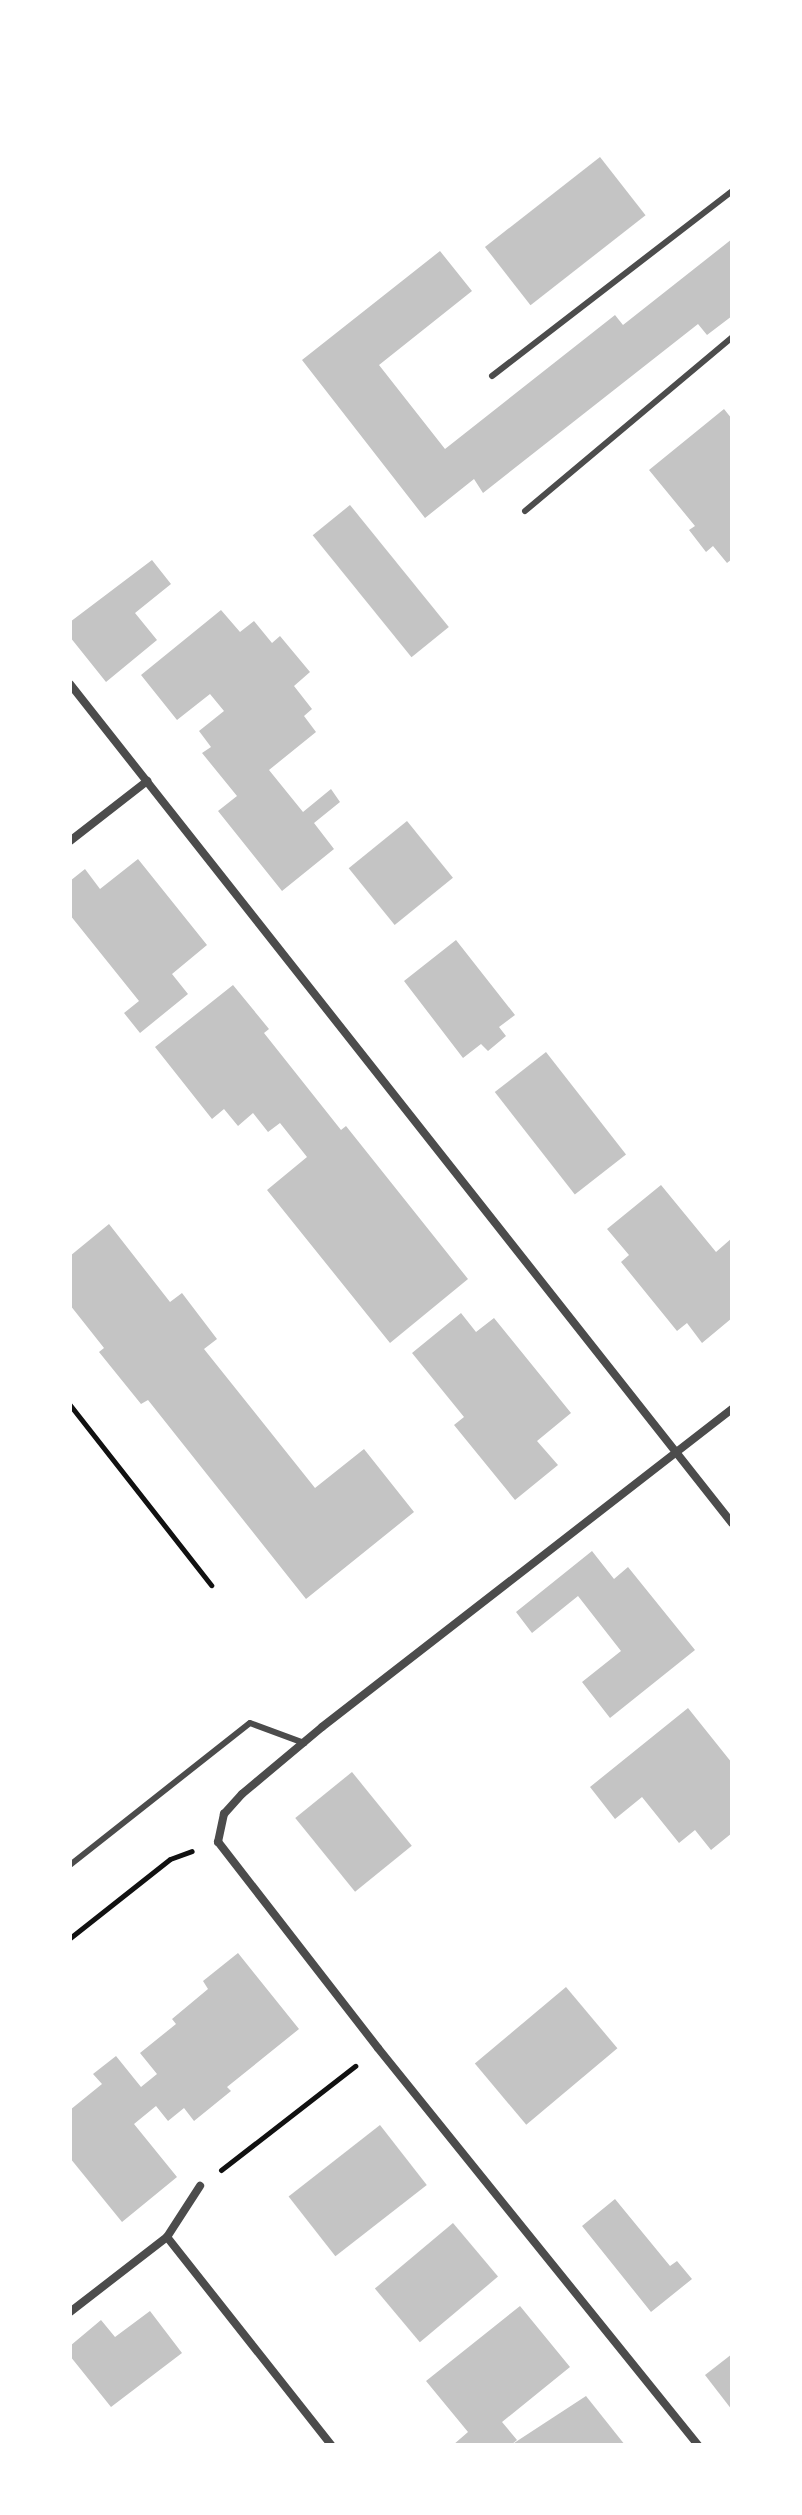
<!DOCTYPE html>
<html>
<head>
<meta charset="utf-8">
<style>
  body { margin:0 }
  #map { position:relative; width:802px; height:2515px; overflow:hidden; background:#fff; font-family:"Varela Round",sans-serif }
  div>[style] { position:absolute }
  .building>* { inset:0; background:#c4c4c4; transform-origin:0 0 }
  .path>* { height:5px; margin:-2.5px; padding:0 2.5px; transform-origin:2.5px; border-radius:2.5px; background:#111 }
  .service>* { height:6px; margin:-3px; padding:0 3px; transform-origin:3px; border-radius:3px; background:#4c4c4c }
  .minor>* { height:8px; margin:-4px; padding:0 4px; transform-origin:4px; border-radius:4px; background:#4c4c4c }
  span { translate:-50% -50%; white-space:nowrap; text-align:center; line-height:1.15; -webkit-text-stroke:8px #fff; paint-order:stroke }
  .frame { position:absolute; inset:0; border:72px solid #fff; pointer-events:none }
</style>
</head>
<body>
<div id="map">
  <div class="building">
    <div style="left:600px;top:157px;width:74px;height:146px;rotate:52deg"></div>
    <div style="clip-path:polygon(732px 239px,732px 316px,707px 335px,698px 324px,483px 493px,474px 479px,425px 518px,302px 360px,440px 251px,472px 291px,379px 365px,445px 449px,615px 315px,623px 325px)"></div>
    <div style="clip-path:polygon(724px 409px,732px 419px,732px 559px,727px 563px,713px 546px,706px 552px,689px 530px,695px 526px,649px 470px)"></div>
    <div style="left:350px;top:505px;width:157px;height:48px;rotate:51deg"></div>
    <div style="clip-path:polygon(152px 560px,171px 584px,135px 613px,157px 640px,106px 682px,70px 637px,70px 622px)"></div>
    <div style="clip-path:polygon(221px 610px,240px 632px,254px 621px,272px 643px,280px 636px,310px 672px,294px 686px,312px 709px,304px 716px,316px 732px,269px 770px,303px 812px,331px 789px,340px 802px,314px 823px,334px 849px,282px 891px,218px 811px,237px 796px,202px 753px,211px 747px,199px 731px,224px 711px,210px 694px,177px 720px,141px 675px)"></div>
    <div style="left:407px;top:821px;width:73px;height:75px;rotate:51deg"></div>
    <div style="clip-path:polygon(138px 859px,207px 945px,172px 974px,188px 994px,140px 1033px,124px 1013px,139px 1001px,70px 915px,70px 881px,85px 869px,100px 889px)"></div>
    <div style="clip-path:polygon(456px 940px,515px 1015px,499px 1027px,506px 1036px,488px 1051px,481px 1044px,463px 1058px,404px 981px)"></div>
    <div style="clip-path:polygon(233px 985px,269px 1029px,264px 1033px,341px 1130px,346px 1126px,468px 1279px,390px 1343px,267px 1190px,307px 1157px,280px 1123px,268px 1132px,253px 1113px,238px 1126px,224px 1109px,212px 1119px,155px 1047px)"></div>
    <div style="left:546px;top:1052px;width:130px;height:65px;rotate:52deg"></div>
    <div style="clip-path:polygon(661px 1185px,716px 1252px,732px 1238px,732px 1318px,702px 1343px,687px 1323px,677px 1331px,621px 1262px,629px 1255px,607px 1229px)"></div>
    <div style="clip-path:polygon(109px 1224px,170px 1302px,182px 1293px,217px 1339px,204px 1349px,315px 1488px,364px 1449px,414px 1512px,306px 1599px,148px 1400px,141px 1404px,99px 1352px,104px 1348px,70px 1305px,70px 1256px)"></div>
    <div style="clip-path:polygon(461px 1313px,476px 1332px,494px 1318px,571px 1413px,537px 1441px,558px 1465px,515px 1500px,454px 1425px,464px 1417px,412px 1353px)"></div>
    <div style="clip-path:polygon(592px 1551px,614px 1579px,628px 1567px,695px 1650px,610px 1718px,582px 1682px,621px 1651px,578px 1596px,532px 1633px,516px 1612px)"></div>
    <div style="clip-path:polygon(688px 1708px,732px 1763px,732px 1833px,711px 1850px,695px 1830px,679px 1843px,642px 1797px,615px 1819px,590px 1787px)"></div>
    <div style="left:352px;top:1772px;width:95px;height:73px;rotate:51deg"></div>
    <div style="clip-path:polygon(238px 1953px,299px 2029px,227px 2087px,231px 2091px,194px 2121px,184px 2108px,168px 2121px,156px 2106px,134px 2124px,177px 2177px,122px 2222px,70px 2158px,70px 2110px,102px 2084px,93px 2074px,116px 2056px,141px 2087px,157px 2074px,140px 2053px,176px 2024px,172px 2019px,208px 1989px,203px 1981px)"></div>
    <div style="left:566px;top:1987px;width:80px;height:119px;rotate:50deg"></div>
    <div style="left:380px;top:2125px;width:76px;height:116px;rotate:52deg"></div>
    <div style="clip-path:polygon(615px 2199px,670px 2266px,677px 2261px,692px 2279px,651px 2312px,582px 2226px)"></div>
    <div style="left:453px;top:2223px;width:70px;height:102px;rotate:50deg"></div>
    <div style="clip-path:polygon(520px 2306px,570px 2367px,502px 2422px,517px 2440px,511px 2445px,453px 2445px,468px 2432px,426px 2381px)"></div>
    <div style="clip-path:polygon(150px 2311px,182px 2353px,111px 2407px,70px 2356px,70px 2346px,101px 2320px,115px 2337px)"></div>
    <div style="clip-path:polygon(732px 2354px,732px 2410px,705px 2375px)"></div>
    <div style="clip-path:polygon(586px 2396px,625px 2445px,511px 2445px)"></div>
  </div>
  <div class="path">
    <div style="left:70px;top:1405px;width:229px;rotate:51.9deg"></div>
    <div style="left:70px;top:1938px;width:127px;rotate:-38.3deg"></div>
    <div style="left:170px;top:1859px;width:23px;rotate:-20deg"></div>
    <div style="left:221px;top:2170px;width:170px;rotate:-37.8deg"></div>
  </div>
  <div class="service">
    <div style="left:492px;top:376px;width:303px;rotate:-37.6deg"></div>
    <div style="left:525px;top:511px;width:270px;rotate:-40deg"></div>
    <div style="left:70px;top:1865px;width:229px;rotate:-38.3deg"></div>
    <div style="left:250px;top:1723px;width:58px;rotate:20.3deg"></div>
  </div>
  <div class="minor">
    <div style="left:70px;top:684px;width:1069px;rotate:51.73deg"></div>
    <div style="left:70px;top:841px;width:98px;rotate:-37.9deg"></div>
    <div style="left:167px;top:2237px;width:265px;rotate:51.7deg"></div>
    <div style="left:70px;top:2312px;width:123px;rotate:-37.7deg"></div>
    <div style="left:167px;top:2237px;width:61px;rotate:-57.1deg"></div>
    <div style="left:698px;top:2445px;width:510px;rotate:-128.87deg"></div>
    <div style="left:378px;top:2048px;width:261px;rotate:-127.8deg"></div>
    <div style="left:218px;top:1842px;width:29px;rotate:-78deg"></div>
    <div style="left:224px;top:1814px;width:27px;rotate:-48deg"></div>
    <div style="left:242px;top:1794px;width:104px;rotate:-39.9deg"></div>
    <div style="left:322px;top:1727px;width:519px;rotate:-37.8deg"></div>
  </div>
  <div class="frame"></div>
</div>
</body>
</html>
